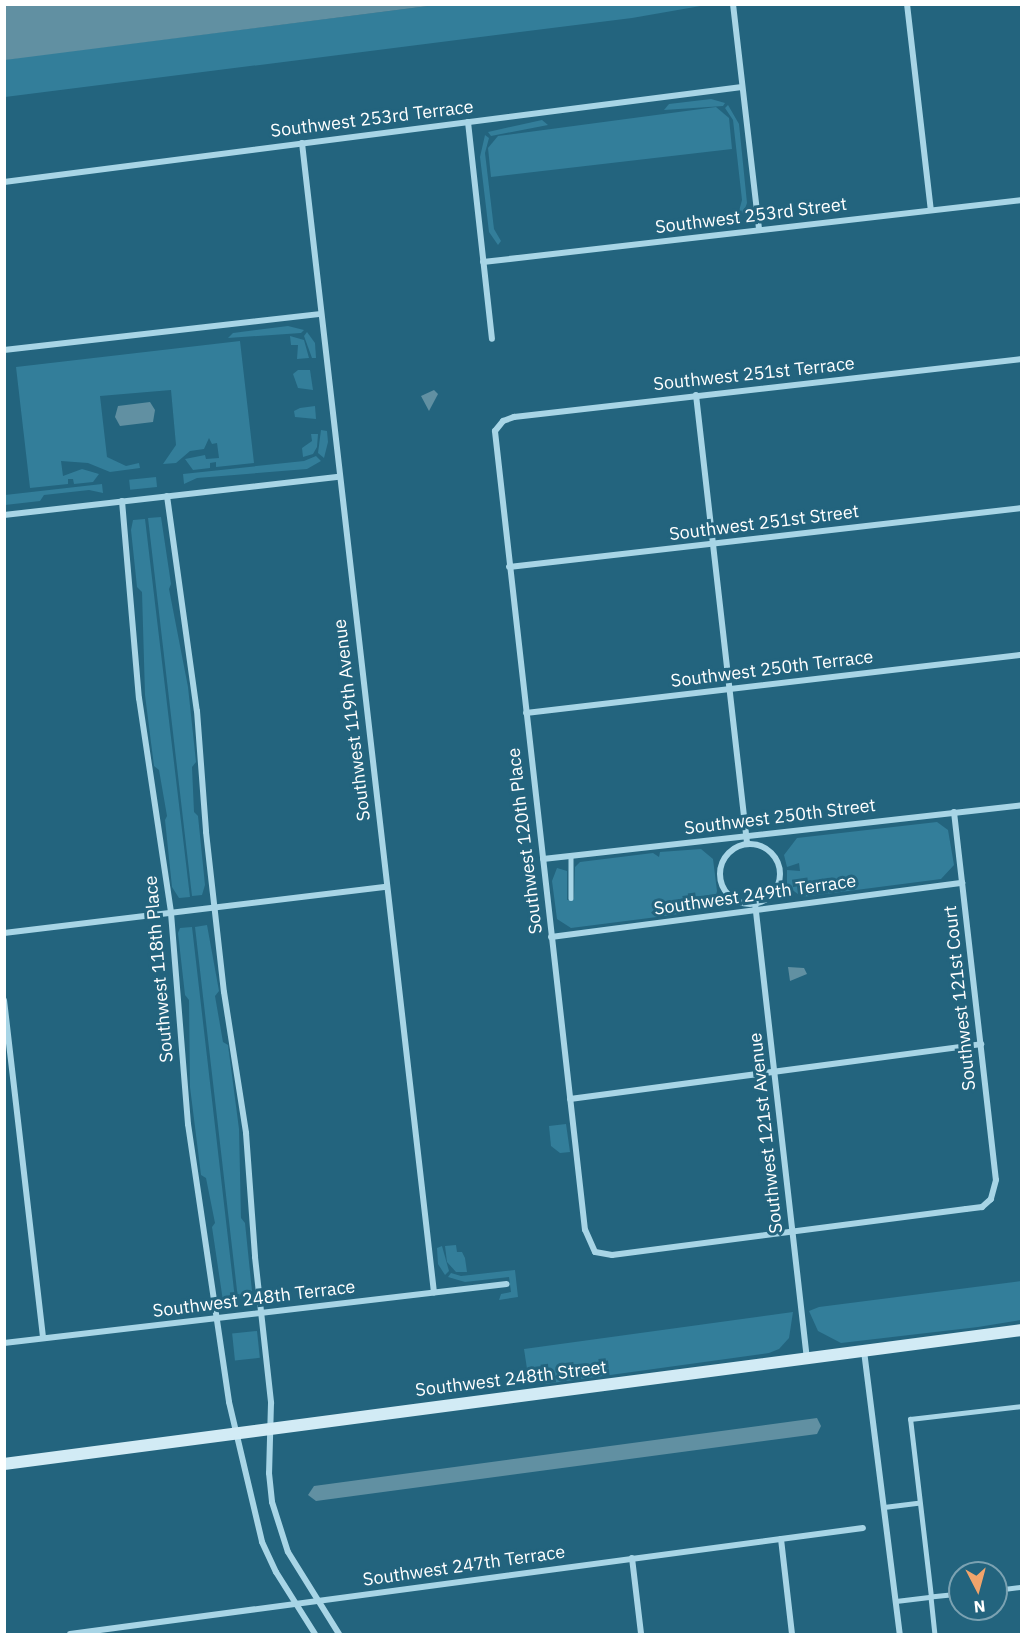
<!DOCTYPE html>
<html>
<head>
<meta charset="utf-8">
<style>
  body { margin:0 }
  #map { position:relative; width:1026px; height:1639px; overflow:hidden; background:#23647e; font-family:"IBM Plex Sans",sans-serif }
  div>[style] { position:absolute }
  .green>* { inset:0; background:#337e9a; transform-origin:0 0 }
  .water>* { inset:0; background:#6190a2 }
  .lane>* { height:4.5px; margin:-2.25px; padding:0 2.25px; transform-origin:2.25px; border-radius:2.25px; background:#a8d5e6 }
  .street>* { height:6px; margin:-3px; padding:0 3px; transform-origin:3px; border-radius:3px; background:#a8d5e6 }
  .street>.ring { margin:-3px; padding:0; box-sizing:content-box; background:none; border:6px solid #a8d5e6; border-radius:50% }
  .secondary>* { height:12px; margin:-6px; padding:0 6px; transform-origin:6px; border-radius:6px; background:#d2ebf5 }
  span { translate:-50% -50%; white-space:nowrap; text-align:center; line-height:1.15; -webkit-text-stroke:6px #23647e; paint-order:stroke }
  .street-label { font-size:18px; color:#fff }
  .frame { position:absolute; inset:0; border:6px solid #fff; pointer-events:none }
  .north { position:absolute; left:948px; top:1561px; width:60px; height:60px; box-sizing:border-box; background:#23647e; border:2px solid #7ba2b2; border-radius:50%; rotate:174deg; font-size:16px; font-weight:700; line-height:24px; text-align:center; color:#fff }
  .north::after { content:''; display:block; margin:auto; width:21px; height:27px; background:#f1a46b; clip-path:polygon(50% 0,100% 100%,50% 72%,0 100%) }
</style>
</head>
<body>
<div id="map">
  <div class="green">
    <div style="clip-path:polygon(712px 4px,632px 18px,5px 97px,4px 60px,23px 57px,436px 5px)"></div>
    <div style="clip-path:polygon(711px 99px,725px 103px,723px 106px,664px 110px,669px 104px)"></div>
    <div style="clip-path:polygon(728px 105px,739px 124px,747px 203px,743px 214px,739px 211px,742px 200px,733px 120px,725px 108px)"></div>
    <div style="clip-path:polygon(716px 107px,729px 118px,732px 149px,491px 177px,488px 148px,498px 136px)"></div>
    <div style="clip-path:polygon(542px 120px,548px 125px,491px 136px,488px 132px)"></div>
    <div style="clip-path:polygon(485px 135px,489px 138px,485px 153px,494px 229px,501px 241px,498px 245px,489px 232px,480px 157px)"></div>
    <div style="clip-path:polygon(288px 326px,304px 330px,301px 333px,228px 338px,233px 333px)"></div>
    <div style="clip-path:polygon(307px 332px,315px 343px,316px 358px,312px 358px,304px 336px)"></div>
    <div style="clip-path:polygon(290px 336px,304px 340px,309px 358px,297px 359px,298px 345px,291px 345px)"></div>
    <div style="clip-path:polygon(240px 341px,254px 463px,216px 467px,216px 462px,210px 463px,210px 468px,193px 470px,185px 459px,205px 455px,206px 459px,219px 458px,217px 443px,212px 444px,209px 438px,204px 449px,190px 451px,176px 463px,163px 464px,176px 445px,171px 390px,100px 396px,107px 457px,126px 466px,139px 463px,140px 468px,110px 472px,88px 463px,61px 461px,63px 476px,82px 469px,99px 474px,93px 482px,74px 484px,73px 479px,68px 479px,68px 484px,30px 488px,16px 367px)"></div>
    <div style="clip-path:polygon(298px 370px,310px 370px,313px 390px,298px 388px,293px 374px)"></div>
    <div style="clip-path:polygon(315px 406px,316px 419px,295px 417px,294px 411px,300px 408px)"></div>
    <div style="clip-path:polygon(321px 430px,327px 431px,328px 442px,324px 458px,318px 453px)"></div>
    <div style="clip-path:polygon(311px 434px,318px 434px,317px 447px,313px 454px,303px 457px,302px 448px,312px 441px)"></div>
    <div style="clip-path:polygon(316px 456px,321px 461px,307px 469px,197px 478px,184px 484px,183px 474px,304px 461px)"></div>
    <div style="left:156px;top:477px;width:10px;height:27px;rotate:84deg"></div>
    <div style="clip-path:polygon(102px 484px,103px 493px,89px 490px,44px 495px,40px 501px,5px 505px,5px 495px)"></div>
    <div style="clip-path:polygon(161px 517px,171px 584px,169px 589px,188px 687px,196px 762px,192px 767px,194px 812px,198px 816px,205px 885px,202px 895px,192px 896px,148px 518px)"></div>
    <div style="clip-path:polygon(145px 519px,190px 897px,179px 898px,172px 887px,165px 820px,167px 816px,159px 770px,154px 766px,145px 695px,142px 592px,137px 587px,131px 530px,133px 520px)"></div>
    <div style="clip-path:polygon(937px 822px,948px 830px,954px 865px,941px 879px,802px 897px,787px 886px,787px 870px,800px 871px,799px 863px,787px 867px,784px 855px,797px 838px)"></div>
    <div style="clip-path:polygon(701px 849px,713px 859px,717px 891px,714px 904px,707px 910px,664px 916px,663px 911px,657px 912px,657px 917px,571px 928px,557px 919px,552px 881px,557px 868px,567px 871px,567px 900px,574px 899px,575px 867px,580px 862px,653px 853px,659px 857px,660px 852px)"></div>
    <div style="clip-path:polygon(207px 925px,219px 991px,215px 996px,223px 1042px,228px 1045px,239px 1129px,241px 1218px,245px 1223px,252px 1291px,251px 1297px,238px 1299px,195px 927px)"></div>
    <div style="clip-path:polygon(192px 927px,235px 1299px,223px 1301px,212px 1227px,215px 1223px,206px 1178px,201px 1175px,190px 1087px,189px 1000px,185px 995px,178px 933px,180px 928px)"></div>
    <div style="clip-path:polygon(566px 1124px,570px 1152px,560px 1153px,551px 1146px,549px 1126px)"></div>
    <div style="clip-path:polygon(456px 1245px,457px 1252px,462px 1252px,465px 1258px,467px 1272px,456px 1272px,447px 1262px,445px 1246px)"></div>
    <div style="clip-path:polygon(442px 1246px,449px 1271px,445px 1275px,438px 1264px,437px 1248px)"></div>
    <div style="clip-path:polygon(515px 1270px,518px 1297px,499px 1300px,501px 1294px,511px 1292px,509px 1277px,465px 1282px,448px 1277px,451px 1273px,461px 1276px)"></div>
    <div style="clip-path:polygon(1021px 1281px,1021px 1320px,978px 1327px,841px 1343px,818px 1331px,809px 1311px,819px 1307px)"></div>
    <div style="clip-path:polygon(793px 1312px,789px 1338px,779px 1349px,769px 1353px,545px 1384px,529px 1382px,524px 1349px)"></div>
    <div style="left:257px;top:1331px;width:27px;height:25px;rotate:84deg"></div>
  </div>
  <div class="water">
    <div style="clip-path:polygon(5px 4px,436px 4px,436px 5px,5px 60px)"></div>
    <div style="clip-path:polygon(434px 390px,438px 394px,429px 411px,421px 396px)"></div>
    <div style="clip-path:polygon(150px 402px,155px 410px,153px 422px,120px 426px,115px 417px,118px 406px)"></div>
    <div style="clip-path:polygon(788px 967px,804px 968px,807px 974px,790px 981px)"></div>
    <div style="clip-path:polygon(817px 1418px,821px 1426px,817px 1434px,316px 1501px,308px 1495px,314px 1486px)"></div>
  </div>
  <div class="lane">
    <div style="left:571px;top:856px;width:42px;rotate:90deg"></div>
    <div style="left:884px;top:1507px;width:34px;rotate:-7deg"></div>
    <div style="left:996px;top:1590px;width:26px;rotate:-7deg"></div>
    <div style="left:960px;top:1594px;width:29px;rotate:174deg"></div>
    <div style="left:931px;top:1597px;width:179px;rotate:-96.7deg"></div>
    <div style="left:910px;top:1419px;width:113px;rotate:-6.6deg"></div>
    <div style="left:896px;top:1601px;width:35px;rotate:-7deg"></div>
    <div style="left:931px;top:1597px;width:37px;rotate:84deg"></div>
  </div>
  <div class="street">
    <div style="left:733px;top:4px;width:227px;rotate:83.4deg"></div>
    <div style="left:907px;top:4px;width:207px;rotate:83.4deg"></div>
    <div style="left:468px;top:122px;width:218px;rotate:83.7deg"></div>
    <div style="left:302px;top:143px;width:1157px;rotate:83.45deg"></div>
    <div style="left:4px;top:182px;width:744px;rotate:-7.34deg"></div>
    <div style="left:483px;top:262px;width:543px;rotate:-6.56deg"></div>
    <div style="left:4px;top:350px;width:319px;rotate:-6.5deg"></div>
    <div style="left:696px;top:395px;width:452px;rotate:83.5deg"></div>
    <div style="left:167px;top:496px;width:217px;rotate:82.1deg"></div>
    <div style="left:197px;top:711px;width:121px;rotate:85.7deg"></div>
    <div style="left:206px;top:832px;width:161px;rotate:83.6deg"></div>
    <div style="left:224px;top:992px;width:143px;rotate:81.1deg"></div>
    <div style="left:246px;top:1133px;width:124px;rotate:85.8deg"></div>
    <div style="left:255px;top:1257px;width:147px;rotate:83.7deg"></div>
    <div style="left:271px;top:1403px;width:70px;rotate:91.6deg"></div>
    <div style="left:269px;top:1473px;width:29px;rotate:84deg"></div>
    <div style="left:272px;top:1502px;width:52px;rotate:72.3deg"></div>
    <div style="left:288px;top:1552px;width:97px;rotate:58.1deg"></div>
    <div style="left:122px;top:501px;width:198px;rotate:85.1deg"></div>
    <div style="left:139px;top:698px;width:217px;rotate:81.5deg"></div>
    <div style="left:171px;top:913px;width:212px;rotate:85.4deg"></div>
    <div style="left:188px;top:1124px;width:281px;rotate:81.6deg"></div>
    <div style="left:229px;top:1402px;width:144px;rotate:76.7deg"></div>
    <div style="left:262px;top:1542px;width:33px;rotate:65deg"></div>
    <div style="left:276px;top:1572px;width:73px;rotate:57.8deg"></div>
    <div style="left:4px;top:515px;width:337px;rotate:-6.5deg"></div>
    <div style="left:509px;top:567px;width:516px;rotate:-6.56deg"></div>
    <div style="left:526px;top:713px;width:499px;rotate:-6.7deg"></div>
    <div style="left:954px;top:812px;width:370px;rotate:83.5deg"></div>
    <div style="left:996px;top:1180px;width:20px;rotate:105deg"></div>
    <div style="left:991px;top:1199px;width:12px;rotate:138deg"></div>
    <div style="left:982px;top:1207px;width:16px;rotate:173deg"></div>
    <div style="left:966px;top:1209px;width:357px;rotate:172.6deg"></div>
    <div style="left:612px;top:1255px;width:17px;rotate:-170deg"></div>
    <div style="left:595px;top:1252px;width:24px;rotate:-114deg"></div>
    <div style="left:585px;top:1230px;width:804px;rotate:-96.43deg"></div>
    <div style="left:495px;top:431px;width:13px;rotate:-51deg"></div>
    <div style="left:503px;top:421px;width:12px;rotate:-20deg"></div>
    <div style="left:514px;top:417px;width:511px;rotate:-6.51deg"></div>
    <div class="ring" style="left:720px;top:844px;width:54px;height:54px"></div>
    <div style="left:543px;top:859px;width:482px;rotate:-6.4deg"></div>
    <div style="left:755px;top:903px;width:458px;rotate:83.5deg"></div>
    <div style="left:4px;top:933px;width:385px;rotate:-6.9deg"></div>
    <div style="left:551px;top:937px;width:415px;rotate:-7.5deg"></div>
    <div style="left:4px;top:1000px;width:340px;rotate:83.4deg"></div>
    <div style="left:570px;top:1099px;width:415px;rotate:-7.6deg"></div>
    <div style="left:4px;top:1343px;width:506px;rotate:-6.69deg"></div>
    <div style="left:864px;top:1351px;width:285px;rotate:82.8deg"></div>
    <div style="left:781px;top:1539px;width:96px;rotate:83.4deg"></div>
    <div style="left:632px;top:1558px;width:77px;rotate:83.2deg"></div>
    <div style="left:70px;top:1634px;width:800px;rotate:-7.61deg"></div>
  </div>
  <div class="secondary">
    <div style="left:4px;top:1464px;width:1027px;rotate:-7.5deg"></div>
  </div>
  <div class="street-label">
    <span style="left:372px;top:119px;rotate:-7deg">Southwest 253rd Terrace</span>
    <span style="left:751px;top:216px;rotate:-7deg">Southwest 253rd Street</span>
    <span style="left:754px;top:374px;rotate:-6deg">Southwest 251st Terrace</span>
    <span style="left:764px;top:523px;rotate:-7deg">Southwest 251st Street</span>
    <span style="left:772px;top:669px;rotate:-7deg">Southwest 250th Terrace</span>
    <span style="left:352px;top:720px;rotate:-97deg">Southwest 119th Avenue</span>
    <span style="left:780px;top:817px;rotate:-7deg">Southwest 250th Street</span>
    <span style="left:525px;top:841px;rotate:-97deg">Southwest 120th Place</span>
    <span style="left:755px;top:895px;rotate:-8deg">Southwest 249th Terrace</span>
    <span style="left:159px;top:969px;rotate:-95deg">Southwest 118th Place</span>
    <span style="left:960px;top:998px;rotate:-96deg">Southwest 121st Court</span>
    <span style="left:766px;top:1133px;rotate:-96deg">Southwest 121st Avenue</span>
    <span style="left:254px;top:1299px;rotate:-7deg">Southwest 248th Terrace</span>
    <span style="left:511px;top:1379px;rotate:-7deg">Southwest 248th Street</span>
    <span style="left:464px;top:1566px;rotate:-8deg">Southwest 247th Terrace</span>
  </div>
  <div class="frame"></div>
  <div class="north">N</div>
</div>
</body>
</html>
